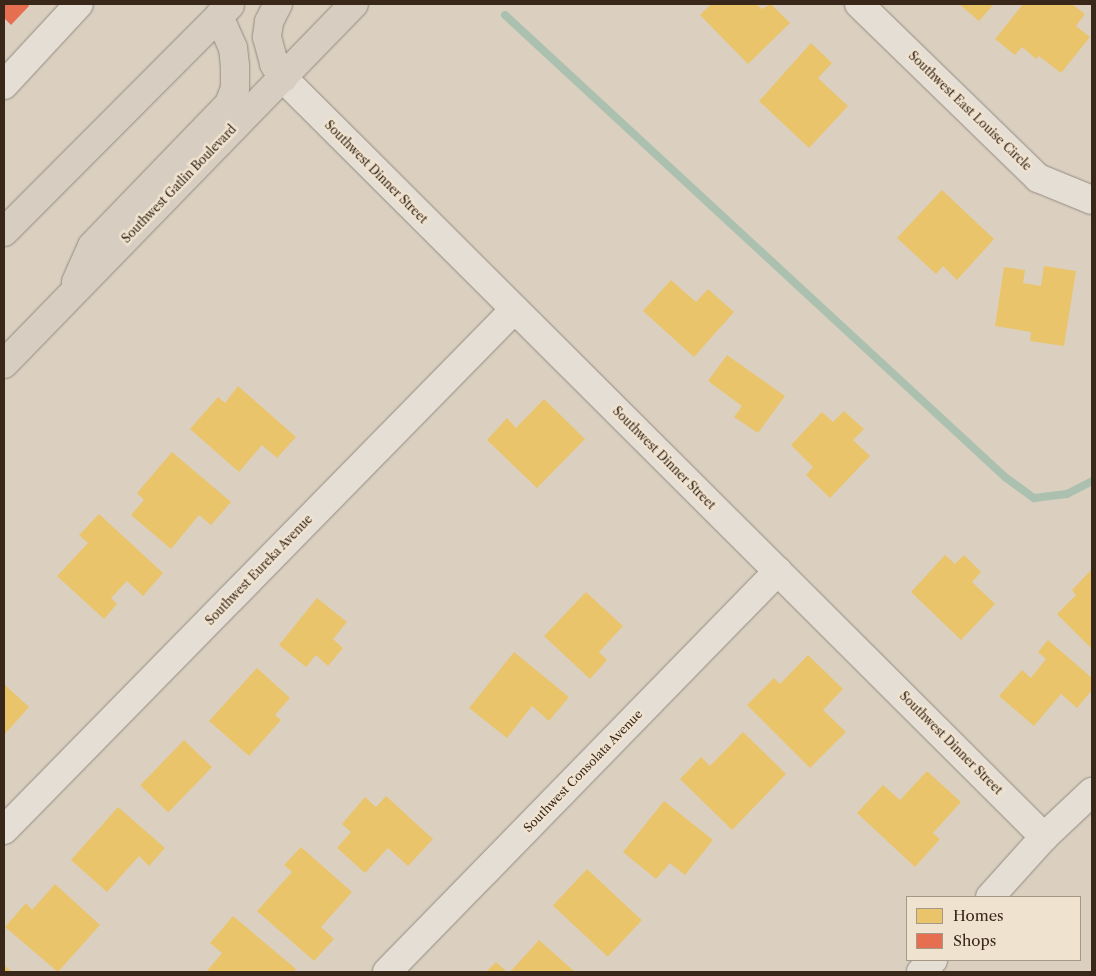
<!DOCTYPE html>
<html>
<head>
<meta charset="utf-8">
<style>
  body { margin:0 }
  #map { position:relative; width:1096px; height:976px; overflow:hidden; background:#dbd0c0; font-family:"Libre Caslon Text",serif }
  div>[style] { position:absolute }
  .homes>* { inset:0; background:#e9c46a; transform-origin:0 0 }
  .shops>* { inset:0; background:#e76f51 }
  .stream>* { height:8px; margin:-4px; padding:0 4px; transform-origin:4px; border-radius:4px; background:#abc0af }
  .roads { filter:drop-shadow(0 0 1px #938b80) drop-shadow(0 0 1px #938b80) }
  .minor>* { height:28px; margin:-14px; padding:0 14px; transform-origin:14px; border-radius:14px; background:#e4ded5 }
  .major>* { height:28px; margin:-14px; padding:0 14px; transform-origin:14px; border-radius:14px; background:#d7cec1 }
  span { translate:-50% -50%; white-space:nowrap; text-align:center; line-height:1.15; -webkit-text-stroke:5px #efe2cf; paint-order:stroke }
  .street-label { font-size:12px; color:#392819 }
  .frame { position:absolute; inset:0; border:5px solid #392819; pointer-events:none }
  .legend { position:absolute; left:906px; top:896px; width:175px; height:65px; box-sizing:border-box; background:#efe2cf; border:1px solid #a69886; margin:0; padding:6px 9px; list-style:none; font-size:15px; color:#392819 }
  .legend li { display:flex; align-items:center; gap:10px; height:25px }
  .legend b { width:25px; border:1px solid #a69886 }
</style>
</head>
<body>
<div id="map">
  <div class="homes">
    <div style="clip-path:polygon(711px 4px,756px 4px,762px 9px,771px 4px,790px 23px,748px 64px,700px 15px)"></div>
    <div style="clip-path:polygon(959px 4px,994px 4px,979px 21px)"></div>
    <div style="clip-path:polygon(1023px 4px,1072px 4px,1085px 14px,1076px 26px,1090px 37px,1061px 73px,1039px 56px,1036px 59px,1022px 47px,1015px 55px,995px 39px)"></div>
    <div style="clip-path:polygon(811px 43px,832px 63px,818px 78px,848px 106px,809px 148px,759px 101px)"></div>
    <div style="clip-path:polygon(942px 190px,994px 239px,957px 280px,943px 266px,936px 274px,897px 238px)"></div>
    <div style="clip-path:polygon(1044px 266px,1076px 271px,1064px 346px,1030px 341px,1031px 332px,995px 326px,1004px 267px,1025px 270px,1023px 283px,1041px 286px)"></div>
    <div style="clip-path:polygon(671px 280px,696px 302px,708px 289px,734px 312px,694px 357px,643px 311px)"></div>
    <div style="clip-path:polygon(727px 355px,785px 396px,758px 433px,734px 417px,742px 406px,708px 381px)"></div>
    <div style="clip-path:polygon(238px 386px,296px 437px,277px 458px,262px 445px,239px 472px,190px 429px,218px 397px,225px 403px)"></div>
    <div style="clip-path:polygon(544px 399px,585px 439px,537px 488px,487px 440px,507px 418px,516px 428px)"></div>
    <div style="clip-path:polygon(844px 411px,864px 429px,853px 440px,870px 456px,830px 498px,806px 475px,813px 467px,791px 445px,822px 412px,833px 422px)"></div>
    <div style="clip-path:polygon(172px 452px,231px 502px,211px 525px,199px 515px,171px 549px,131px 515px,144px 500px,137px 493px)"></div>
    <div style="clip-path:polygon(99px 514px,163px 573px,143px 596px,127px 581px,111px 598px,117px 604px,104px 619px,57px 576px,88px 543px,79px 535px)"></div>
    <div style="clip-path:polygon(945px 555px,955px 564px,964px 555px,981px 572px,972px 582px,995px 604px,961px 640px,911px 592px)"></div>
    <div style="clip-path:polygon(1092px 569px,1092px 649px,1057px 614px,1076px 595px,1072px 590px)"></div>
    <div style="clip-path:polygon(586px 592px,623px 626px,599px 652px,607px 660px,590px 679px,544px 636px)"></div>
    <div style="clip-path:polygon(317px 598px,347px 622px,333px 639px,343px 648px,328px 666px,316px 655px,306px 667px,279px 645px)"></div>
    <div style="clip-path:polygon(1048px 640px,1092px 678px,1092px 690px,1077px 708px,1061px 694px,1034px 726px,999px 696px,1022px 670px,1031px 678px,1046px 659px,1038px 652px)"></div>
    <div style="clip-path:polygon(514px 652px,569px 697px,549px 721px,532px 706px,507px 738px,469px 708px)"></div>
    <div style="clip-path:polygon(808px 655px,843px 689px,823px 710px,846px 732px,810px 768px,747px 705px,774px 678px,780px 684px)"></div>
    <div style="clip-path:polygon(257px 668px,290px 698px,275px 715px,281px 720px,249px 756px,209px 721px)"></div>
    <div style="clip-path:polygon(4px 684px,29px 707px,4px 735px)"></div>
    <div style="clip-path:polygon(743px 732px,786px 774px,732px 830px,680px 779px,701px 757px,710px 766px)"></div>
    <div style="left:184px;top:740px;width:39px;height:63px;rotate:44deg"></div>
    <div style="clip-path:polygon(927px 771px,961px 802px,933px 833px,940px 839px,915px 867px,857px 813px,883px 785px,900px 800px)"></div>
    <div style="clip-path:polygon(386px 796px,433px 839px,408px 866px,388px 848px,365px 873px,337px 848px,351px 832px,342px 824px,365px 797px,376px 807px)"></div>
    <div style="clip-path:polygon(664px 801px,713px 840px,685px 875px,670px 863px,656px 879px,623px 852px)"></div>
    <div style="clip-path:polygon(118px 807px,165px 848px,149px 866px,139px 856px,107px 892px,71px 860px)"></div>
    <div style="clip-path:polygon(301px 847px,352px 892px,321px 927px,334px 939px,314px 961px,257px 911px,292px 872px,284px 865px)"></div>
    <div style="left:587px;top:869px;width:75px;height:50px;rotate:43deg"></div>
    <div style="clip-path:polygon(55px 884px,100px 925px,58px 972px,5px 927px,26px 903px,32px 910px)"></div>
    <div style="clip-path:polygon(233px 916px,296px 969px,294px 972px,206px 972px,222px 953px,210px 943px)"></div>
    <div style="clip-path:polygon(539px 940px,575px 972px,510px 972px)"></div>
    <div style="clip-path:polygon(496px 962px,507px 972px,486px 972px)"></div>
    <div style="clip-path:polygon(4px 965px,12px 972px,4px 972px)"></div>
  </div>
  <div class="shops">
    <div style="clip-path:polygon(4px 4px,27px 4px,29px 6px,11px 25px,4px 18px)"></div>
  </div>
  <div class="stream">
    <div style="left:505px;top:15px;width:681px;rotate:42.74deg"></div>
    <div style="left:1005px;top:477px;width:36px;rotate:36deg"></div>
    <div style="left:1034px;top:498px;width:33px;rotate:-7deg"></div>
    <div style="left:1067px;top:494px;width:28px;rotate:-27deg"></div>
  </div>
  <div class="roads">
    <div class="minor">
      <div style="left:859px;top:4px;width:250px;rotate:44.2deg"></div>
      <div style="left:1038px;top:178px;width:58px;rotate:22.2deg"></div>
      <div style="left:283px;top:78px;width:1075px;rotate:44.92deg"></div>
      <div style="left:4px;top:85px;width:110px;rotate:-47.2deg"></div>
      <div style="left:4px;top:830px;width:728px;rotate:-45.56deg"></div>
      <div style="left:990px;top:897px;width:81px;rotate:-48deg"></div>
      <div style="left:1044px;top:837px;width:66px;rotate:-43.2deg"></div>
      <div style="left:387px;top:972px;width:560px;rotate:-45.72deg"></div>
      <div style="left:921px;top:972px;width:17px;rotate:-45deg"></div>
    </div>
    <div class="major">
      <div style="left:278px;top:4px;width:20px;rotate:117deg"></div>
      <div style="left:269px;top:22px;width:15px;rotate:98deg"></div>
      <div style="left:267px;top:37px;width:28px;rotate:75deg"></div>
      <div style="left:274px;top:64px;width:17px;rotate:57deg"></div>
      <div style="left:4px;top:232px;width:320px;rotate:-45.1deg"></div>
      <div style="left:76px;top:282px;width:39px;rotate:-66deg"></div>
      <div style="left:92px;top:246px;width:197px;rotate:-46deg"></div>
      <div style="left:229px;top:104px;width:17px;rotate:-69deg"></div>
      <div style="left:235px;top:88px;width:22px;rotate:-90deg"></div>
      <div style="left:235px;top:66px;width:18px;rotate:-96deg"></div>
      <div style="left:233px;top:48px;width:35px;rotate:-114deg"></div>
      <div style="left:4px;top:364px;width:502px;rotate:-45.81deg"></div>
    </div>
  </div>
  <div class="street-label">
    <span style="left:970px;top:111px;rotate:44deg">Southwest East Louise Circle</span>
    <span style="left:376px;top:172px;rotate:45deg">Southwest Dinner Street</span>
    <span style="left:179px;top:184px;rotate:-46deg">Southwest Gatlin Boulevard</span>
    <span style="left:664px;top:458px;rotate:45deg">Southwest Dinner Street</span>
    <span style="left:259px;top:570px;rotate:-46deg">Southwest Eureka Avenue</span>
    <span style="left:951px;top:743px;rotate:45deg">Southwest Dinner Street</span>
    <span style="left:583px;top:771px;rotate:-46deg">Southwest Consolata Avenue</span>
  </div>
  <div class="frame"></div>
  <ul class="legend">
  <li><b style="height:14px;background:#e9c46a"></b>Homes</li>
  <li><b style="height:14px;background:#e76f51"></b>Shops</li>
  </ul>
</div>
</body>
</html>
